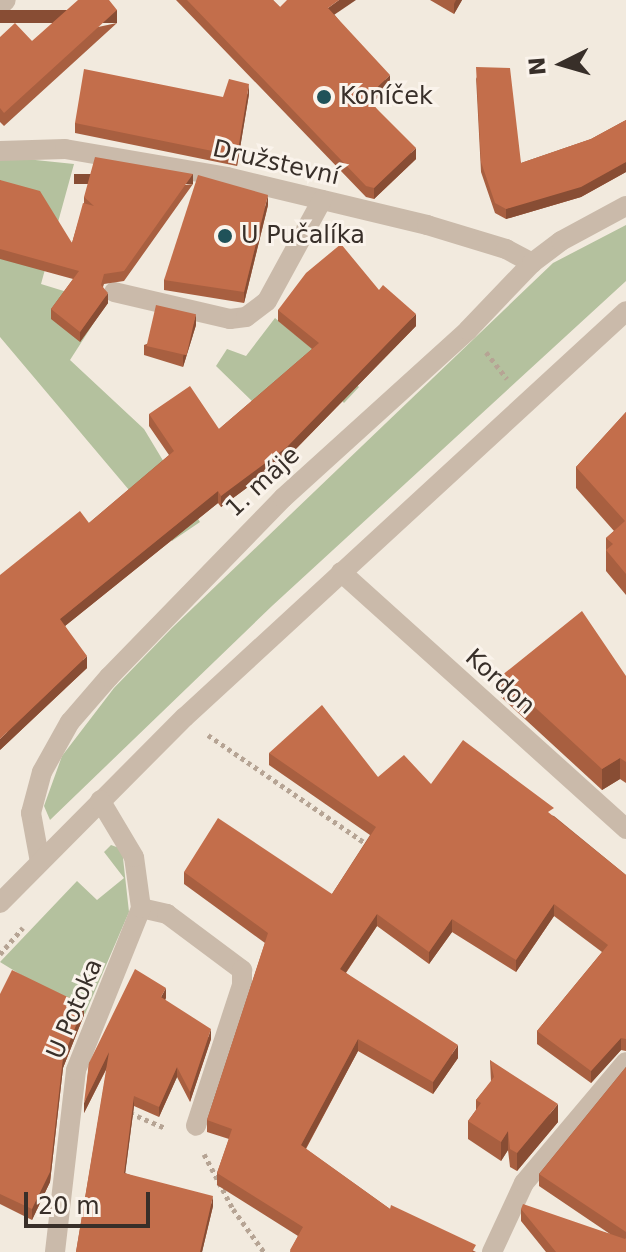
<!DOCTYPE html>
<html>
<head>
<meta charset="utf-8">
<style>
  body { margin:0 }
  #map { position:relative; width:626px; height:1252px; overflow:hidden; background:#f2eade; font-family:"DejaVu Sans",sans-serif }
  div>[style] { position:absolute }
  .green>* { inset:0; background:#b4c19e }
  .path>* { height:5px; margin-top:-2.5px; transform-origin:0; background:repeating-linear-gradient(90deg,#b6a494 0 4px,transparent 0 8px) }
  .minor>* { height:20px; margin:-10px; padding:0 10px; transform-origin:10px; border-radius:10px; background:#cabaaa }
  .wall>* { inset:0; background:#a85f40 }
  .shaded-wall>* { inset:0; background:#884d34; transform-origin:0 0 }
  .building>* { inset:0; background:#c36e4b; transform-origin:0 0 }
  .dots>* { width:22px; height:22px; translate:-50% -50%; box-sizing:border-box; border:4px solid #faf3eb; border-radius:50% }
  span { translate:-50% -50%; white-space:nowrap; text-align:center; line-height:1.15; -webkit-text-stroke:6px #faf3eb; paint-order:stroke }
  .poi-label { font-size:24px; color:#382f29 }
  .left { translate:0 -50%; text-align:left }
  .street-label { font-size:24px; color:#382f29 }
  .north { position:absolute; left:522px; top:24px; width:80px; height:80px; -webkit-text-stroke:6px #faf3eb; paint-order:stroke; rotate:265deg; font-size:22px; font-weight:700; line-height:32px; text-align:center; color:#382f29 }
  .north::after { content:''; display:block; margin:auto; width:28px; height:36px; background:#382f29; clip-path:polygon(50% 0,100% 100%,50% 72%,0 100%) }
  .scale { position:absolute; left:24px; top:1192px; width:126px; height:36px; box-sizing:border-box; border:4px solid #382f29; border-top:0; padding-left:10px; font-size:24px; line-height:28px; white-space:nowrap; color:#382f29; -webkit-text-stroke:6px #faf3eb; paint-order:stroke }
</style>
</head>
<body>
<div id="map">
  <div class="green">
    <div style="clip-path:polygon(16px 158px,74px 164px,41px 284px,106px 304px,70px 360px,144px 429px,200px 522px,172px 541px,0 337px,0 159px)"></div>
    <div style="clip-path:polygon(626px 225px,626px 281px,272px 606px,50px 820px,44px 806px,62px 756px,114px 688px,172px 628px,553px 263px)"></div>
    <div style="clip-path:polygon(275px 318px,359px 387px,344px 403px,309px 363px,258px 407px,216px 366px,227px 349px,246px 356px)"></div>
    <div style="clip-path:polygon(111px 845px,122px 849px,129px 912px,85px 1014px,0 962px,77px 881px,97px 900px,124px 878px,104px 852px)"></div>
  </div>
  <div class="path">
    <div style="left:486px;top:352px;width:34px;rotate:52deg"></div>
    <div style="left:208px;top:735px;width:194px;rotate:34.5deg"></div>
    <div style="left:0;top:954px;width:35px;rotate:-49deg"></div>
    <div style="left:130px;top:1113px;width:38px;rotate:23deg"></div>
    <div style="left:204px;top:1154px;width:62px;rotate:62.2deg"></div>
    <div style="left:233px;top:1209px;width:53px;rotate:54.2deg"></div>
  </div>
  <div class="minor">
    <div style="left:0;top:6px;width:8px;rotate:-45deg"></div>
    <div style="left:0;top:151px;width:65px;rotate:-1.8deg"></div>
    <div style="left:65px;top:149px;width:164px;rotate:9.8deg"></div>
    <div style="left:227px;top:177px;width:206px;rotate:13.5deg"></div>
    <div style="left:427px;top:225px;width:83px;rotate:16.9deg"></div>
    <div style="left:506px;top:249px;width:30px;rotate:28deg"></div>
    <div style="left:114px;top:292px;width:119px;rotate:13.1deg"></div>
    <div style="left:230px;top:319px;width:16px;rotate:-7deg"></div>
    <div style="left:246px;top:317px;width:26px;rotate:-37deg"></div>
    <div style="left:267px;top:301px;width:115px;rotate:-61.4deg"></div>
    <div style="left:341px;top:572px;width:384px;rotate:42deg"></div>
    <div style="left:40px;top:862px;width:50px;rotate:-100.4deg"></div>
    <div style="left:31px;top:813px;width:42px;rotate:-75deg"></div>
    <div style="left:42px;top:772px;width:57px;rotate:-60.8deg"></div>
    <div style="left:70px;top:722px;width:60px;rotate:-49.1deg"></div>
    <div style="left:109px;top:677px;width:250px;rotate:-45.8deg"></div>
    <div style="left:283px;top:498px;width:250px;rotate:-42.2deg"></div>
    <div style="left:468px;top:330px;width:93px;rotate:-46.3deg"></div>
    <div style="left:532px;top:263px;width:36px;rotate:-37deg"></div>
    <div style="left:561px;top:241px;width:74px;rotate:-28.3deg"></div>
    <div style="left:0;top:903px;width:262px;rotate:-45.2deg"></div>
    <div style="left:185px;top:717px;width:599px;rotate:-42.63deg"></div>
    <div style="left:141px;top:908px;width:27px;rotate:13deg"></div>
    <div style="left:167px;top:914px;width:94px;rotate:36.7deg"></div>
    <div style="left:242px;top:970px;width:15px;rotate:90deg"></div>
    <div style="left:242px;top:985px;width:148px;rotate:108.1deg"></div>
    <div style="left:55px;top:1252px;width:183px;rotate:-83.4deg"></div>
    <div style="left:76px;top:1070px;width:175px;rotate:-68.1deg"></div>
    <div style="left:141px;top:908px;width:51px;rotate:-97.8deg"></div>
    <div style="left:134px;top:857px;width:66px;rotate:-120.8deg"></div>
    <div style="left:492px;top:1252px;width:76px;rotate:-65.1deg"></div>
    <div style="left:524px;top:1183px;width:158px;rotate:-49.9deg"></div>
  </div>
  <div class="wall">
    <div style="clip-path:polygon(176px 0,273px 0,280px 7px,334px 14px,390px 86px,372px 103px,416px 159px,374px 199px,366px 197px)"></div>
    <div style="clip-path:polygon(430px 0,462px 0,454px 14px)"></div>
    <div style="clip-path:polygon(117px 23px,4px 126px,0 122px,0 37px,32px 41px)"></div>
    <div style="clip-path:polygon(476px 77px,521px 163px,591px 139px,626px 120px,626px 172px,581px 197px,506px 219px,495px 213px,481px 172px)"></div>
    <div style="clip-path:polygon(249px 94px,237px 166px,75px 133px,75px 123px,223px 97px)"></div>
    <div style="clip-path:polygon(0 180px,72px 243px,84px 203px,84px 197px,193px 184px,124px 281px,104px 284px,103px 287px,108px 303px,80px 342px,51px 319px,51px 309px,73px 279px,0 259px)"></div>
    <div style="clip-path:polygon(268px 205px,244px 303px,164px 290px,164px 280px)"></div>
    <div style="clip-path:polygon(379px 290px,416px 326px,287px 458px,221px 507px,218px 503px,65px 626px,87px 668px,0 750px,89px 523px,169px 455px,149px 426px,149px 414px,219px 429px,312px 349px,278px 321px,278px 310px)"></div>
    <div style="clip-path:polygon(196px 325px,183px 367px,144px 355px,144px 345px)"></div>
    <div style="clip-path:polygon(626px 412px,626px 595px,606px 571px,606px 538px,614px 531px,576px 488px,576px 467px)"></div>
    <div style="clip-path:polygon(501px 676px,626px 676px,626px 783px,620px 779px,602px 790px,501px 697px)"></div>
    <div style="clip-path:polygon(269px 753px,378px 777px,431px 784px,554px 816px,626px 875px,626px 1051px,621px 1050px,591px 1083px,537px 1044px,537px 1031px,602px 952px,554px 916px,516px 972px,452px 932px,429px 964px,377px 926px,346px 973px,458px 1058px,433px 1094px,358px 1051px,306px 1149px,390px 1209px,476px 1252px,290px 1252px,298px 1236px,217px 1185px,217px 1173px,229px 1139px,207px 1132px,207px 1120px,265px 943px,184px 884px,184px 872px,332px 894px,370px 835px,269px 765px)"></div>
    <div style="clip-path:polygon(0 994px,84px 1015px,63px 1068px,50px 1182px,32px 1220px,0 1204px)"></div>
    <div style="clip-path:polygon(166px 998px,165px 1000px,211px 1039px,190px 1102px,177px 1077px,159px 1117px,134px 1106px,125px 1173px,213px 1206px,202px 1252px,76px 1252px,107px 1068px,84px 1113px,89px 1063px)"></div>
    <div style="clip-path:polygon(490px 1060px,558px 1122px,517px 1171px,510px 1167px,508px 1150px,501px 1161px,468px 1139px,468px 1121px,476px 1110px,476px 1100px,491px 1082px)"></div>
    <div style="clip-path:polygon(626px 1067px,626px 1252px,546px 1252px,521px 1221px,521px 1209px,610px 1234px,539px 1186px,539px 1174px)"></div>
  </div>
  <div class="shaded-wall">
    <div style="clip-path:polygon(339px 0,356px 0,328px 19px,328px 8px)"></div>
    <div style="clip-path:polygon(456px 0,462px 0,454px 14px,454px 4px)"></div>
    <div style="left:117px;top:10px;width:13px;height:153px;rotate:90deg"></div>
    <div style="clip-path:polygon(390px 75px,390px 86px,366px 108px,366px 98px)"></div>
    <div style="clip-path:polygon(249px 84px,249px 94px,237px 166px,237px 156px)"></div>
    <div style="clip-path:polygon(416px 148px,416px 159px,374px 199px,374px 188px)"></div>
    <div style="clip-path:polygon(626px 162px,626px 172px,581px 197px,506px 219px,506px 209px)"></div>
    <div style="left:193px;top:174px;width:10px;height:119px;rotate:90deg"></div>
    <div style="clip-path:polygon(268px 195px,268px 205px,244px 303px,244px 292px)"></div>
    <div style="clip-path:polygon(108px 293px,108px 303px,80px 342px,80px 332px)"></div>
    <div style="clip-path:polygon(196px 314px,196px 325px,183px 367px,183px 357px)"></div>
    <div style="clip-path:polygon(416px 314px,416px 326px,287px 458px,221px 507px,221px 496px)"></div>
    <div style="clip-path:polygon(218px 491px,218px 503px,60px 630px,60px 619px)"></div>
    <div style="clip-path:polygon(87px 656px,87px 668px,0 750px,0 739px)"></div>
    <div style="clip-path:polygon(620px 758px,620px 779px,602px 790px,602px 769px)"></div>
    <div style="clip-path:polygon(554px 904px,554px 916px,516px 972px,516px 960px)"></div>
    <div style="clip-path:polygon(377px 914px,377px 926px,340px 981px,340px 969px)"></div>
    <div style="clip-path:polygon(452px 919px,452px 932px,429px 964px,429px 952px)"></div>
    <div style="clip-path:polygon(166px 988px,166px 998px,161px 1008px,161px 997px)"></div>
    <div style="clip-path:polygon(84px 1005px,84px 1015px,63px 1068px,50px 1182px,32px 1220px,32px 1209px,63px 1058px)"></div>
    <div style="clip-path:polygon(211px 1029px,211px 1039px,190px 1102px,190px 1092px)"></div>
    <div style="clip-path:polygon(621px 1038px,621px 1050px,591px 1083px,591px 1071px)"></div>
    <div style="clip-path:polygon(358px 1039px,358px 1051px,301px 1157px,301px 1145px)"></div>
    <div style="clip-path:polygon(458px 1045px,458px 1058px,433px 1094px,433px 1082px)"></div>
    <div style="clip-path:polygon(109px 1052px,109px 1063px,84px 1113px,84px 1103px)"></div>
    <div style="clip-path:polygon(177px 1067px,177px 1077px,159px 1117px,159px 1107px)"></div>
    <div style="clip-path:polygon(134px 1096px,134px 1106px,124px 1183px,124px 1173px)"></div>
    <div style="clip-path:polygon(558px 1104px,558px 1122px,517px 1171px,517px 1153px)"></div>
    <div style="clip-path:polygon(508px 1131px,508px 1150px,501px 1161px,501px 1142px)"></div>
    <div style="clip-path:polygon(213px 1196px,213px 1206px,202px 1252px,200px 1252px)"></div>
  </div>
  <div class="building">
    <div style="clip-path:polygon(78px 0,109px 0,117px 10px,4px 113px,0 108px,0 37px,15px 23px,32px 41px)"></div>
    <div style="clip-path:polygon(187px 0,273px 0,280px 7px,287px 0,339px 0,328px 8px,390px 75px,366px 98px,416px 148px,374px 188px,366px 186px)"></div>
    <div style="clip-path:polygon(476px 67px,510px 68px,521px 163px,591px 139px,626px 120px,626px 162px,581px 187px,506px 209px,495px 203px,481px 162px)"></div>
    <div style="clip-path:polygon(84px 69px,223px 97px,229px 79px,249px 84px,237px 156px,75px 123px)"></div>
    <div style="clip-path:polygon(95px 157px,193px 174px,124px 271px,104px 274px,101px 285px,108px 293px,80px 332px,51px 309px,79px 271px,0 249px,0 180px,40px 191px,72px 243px,83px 203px,94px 206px,84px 197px)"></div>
    <div style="clip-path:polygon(198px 175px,268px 195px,244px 292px,164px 280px)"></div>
    <div style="clip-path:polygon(341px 244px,379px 290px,383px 285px,416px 314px,287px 447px,221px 496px,218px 491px,60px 619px,87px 656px,0 739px,0 575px,80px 511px,89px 523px,174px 451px,149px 414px,190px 386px,219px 429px,319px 343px,278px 310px,306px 273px)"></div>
    <div style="left:156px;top:305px;width:41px;height:42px;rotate:13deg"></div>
    <div style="clip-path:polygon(626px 412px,626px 574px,606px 550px,613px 544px,606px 538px,625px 521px,576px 467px)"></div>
    <div style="clip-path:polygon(582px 611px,626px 676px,626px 762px,620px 758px,602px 769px,501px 676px)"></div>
    <div style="clip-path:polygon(322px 705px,378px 777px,404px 755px,431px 784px,463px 740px,554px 808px,548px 812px,626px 875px,626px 1039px,621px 1038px,591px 1071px,537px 1031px,608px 945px,554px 904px,516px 960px,452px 919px,429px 952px,377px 914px,340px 969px,458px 1045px,433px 1082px,358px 1039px,301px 1145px,390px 1209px,391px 1205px,476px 1245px,472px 1252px,291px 1252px,290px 1250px,303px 1227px,217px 1173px,232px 1129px,207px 1120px,268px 933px,184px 872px,218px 818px,332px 894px,376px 827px,269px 753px)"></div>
    <div style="clip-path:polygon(135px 969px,166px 988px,161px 997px,211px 1029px,190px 1092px,177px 1067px,159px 1107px,134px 1096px,124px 1173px,213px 1196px,200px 1252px,76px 1252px,109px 1052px,84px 1103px,89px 1063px)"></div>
    <div style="clip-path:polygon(12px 970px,84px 1005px,63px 1058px,50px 1172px,32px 1209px,0 1194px,0 994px)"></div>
    <div style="clip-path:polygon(490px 1060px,558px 1104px,517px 1153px,510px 1149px,508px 1131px,501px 1142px,468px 1121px,481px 1103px,476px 1100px,494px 1077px)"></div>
    <div style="clip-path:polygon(626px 1067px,626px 1232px,539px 1174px)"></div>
    <div style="clip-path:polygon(523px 1204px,625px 1239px,626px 1238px,626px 1252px,556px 1252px,521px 1209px)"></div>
  </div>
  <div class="dots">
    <div style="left:324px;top:97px;background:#205259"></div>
    <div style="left:225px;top:236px;background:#205259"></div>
  </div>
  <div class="poi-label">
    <span class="left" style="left:340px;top:97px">Koníček</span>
    <span class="left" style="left:241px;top:236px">U Pučalíka</span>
  </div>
  <div class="street-label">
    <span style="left:276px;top:163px;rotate:13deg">Družstevní</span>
    <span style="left:263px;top:482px;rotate:-43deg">1. máje</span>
    <span style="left:500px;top:682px;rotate:42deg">Kordon</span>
    <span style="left:75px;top:1009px;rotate:-67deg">U Potoka</span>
  </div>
  <div class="north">N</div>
  <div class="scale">20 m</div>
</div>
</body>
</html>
